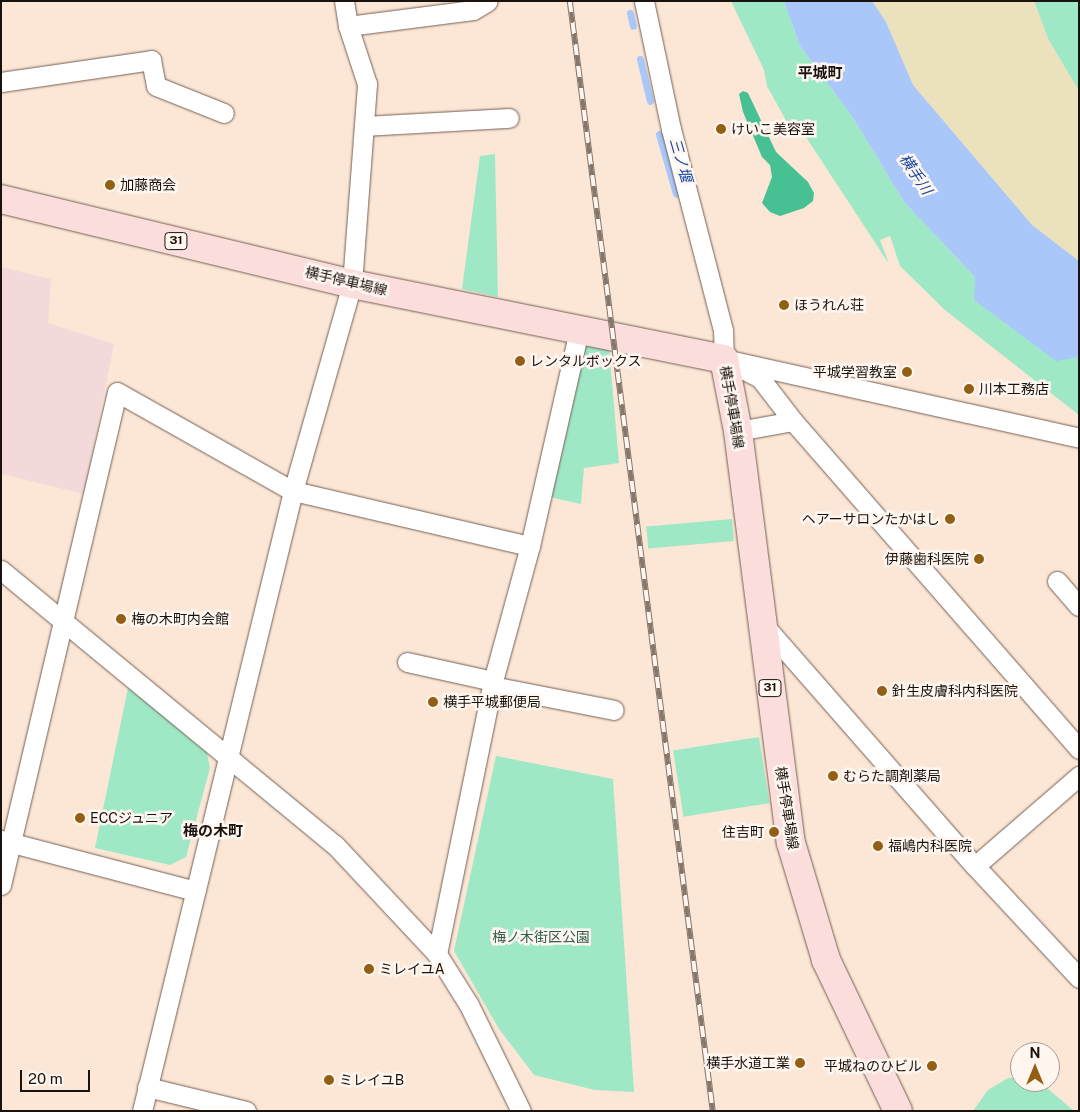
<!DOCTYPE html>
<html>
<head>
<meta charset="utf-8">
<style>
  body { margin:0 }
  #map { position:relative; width:1080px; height:1112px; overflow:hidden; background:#fce6d6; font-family:"Public Sans","Noto Sans JP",sans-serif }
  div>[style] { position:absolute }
  .commercial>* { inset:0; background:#f4d9da }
  .green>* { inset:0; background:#9fe8c6; transform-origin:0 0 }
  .forest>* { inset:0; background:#47c193 }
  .sand>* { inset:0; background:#ebe1bc }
  .water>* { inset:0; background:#a9c7f9 }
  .stream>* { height:7px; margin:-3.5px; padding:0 3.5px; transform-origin:3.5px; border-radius:3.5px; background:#a9c7f9 }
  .roads { filter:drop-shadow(0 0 1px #736053) drop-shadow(0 0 1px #736053) }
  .minor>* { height:19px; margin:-9.5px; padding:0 9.5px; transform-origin:9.5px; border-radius:9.5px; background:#fff }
  .primary>* { height:28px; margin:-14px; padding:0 14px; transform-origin:14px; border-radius:14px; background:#fbdddb }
  .rail>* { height:5.5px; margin-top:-2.75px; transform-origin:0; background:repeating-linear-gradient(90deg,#fff6f0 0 11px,#85776c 0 22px); box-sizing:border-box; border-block:1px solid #85776c }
  .dots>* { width:14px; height:14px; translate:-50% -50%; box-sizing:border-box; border:2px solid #fff6f0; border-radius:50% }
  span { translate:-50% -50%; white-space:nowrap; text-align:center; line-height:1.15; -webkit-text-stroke:5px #fff6f0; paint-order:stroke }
  .shield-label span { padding:1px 4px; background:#fff6f0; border:1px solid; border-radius:4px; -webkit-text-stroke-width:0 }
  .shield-label { font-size:12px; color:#1a130d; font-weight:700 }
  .poi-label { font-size:14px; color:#1a130d }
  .left { translate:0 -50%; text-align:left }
  .right { translate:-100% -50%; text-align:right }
  .street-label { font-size:14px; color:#1a130d }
  .park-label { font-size:14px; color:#2d5d49 }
  .neighbourhood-label { font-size:15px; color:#1a130d; font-weight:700 }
  .water-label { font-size:15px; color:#1247a3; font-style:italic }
  .frame { position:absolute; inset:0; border:2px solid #1a130d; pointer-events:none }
  .north { position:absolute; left:1010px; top:1042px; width:50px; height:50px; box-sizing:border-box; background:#fff6f0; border:1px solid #a39b95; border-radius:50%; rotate:0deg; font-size:14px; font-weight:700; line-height:20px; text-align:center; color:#1a130d }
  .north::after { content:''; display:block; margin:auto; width:18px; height:22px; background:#935f13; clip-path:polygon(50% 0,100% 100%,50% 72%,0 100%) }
  .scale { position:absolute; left:20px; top:1070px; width:70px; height:22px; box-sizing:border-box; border:2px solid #1a130d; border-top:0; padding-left:6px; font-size:15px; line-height:18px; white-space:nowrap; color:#1a130d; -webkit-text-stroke:4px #fff6f0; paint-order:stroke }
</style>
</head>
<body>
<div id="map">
  <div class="commercial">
    <div style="clip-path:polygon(1px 267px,51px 279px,48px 323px,114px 344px,84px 494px,1px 474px)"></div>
  </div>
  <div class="green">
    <div style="clip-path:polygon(731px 1px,784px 1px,800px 46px,852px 116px,904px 202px,975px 277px,1079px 357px,1079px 415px,945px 310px,900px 266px,890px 236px,880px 240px,889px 264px,804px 134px,794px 135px,767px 86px,764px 70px)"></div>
    <div style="clip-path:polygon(1034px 1px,1079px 1px,1079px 91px,1048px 39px)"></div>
    <div style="clip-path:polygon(495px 154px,498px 297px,462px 289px,480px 156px)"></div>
    <div style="clip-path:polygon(582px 342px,609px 348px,619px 463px,584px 468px,581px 504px,549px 497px)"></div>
    <div style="left:732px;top:519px;width:22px;height:86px;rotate:85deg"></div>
    <div style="clip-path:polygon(128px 688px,206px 749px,210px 768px,186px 857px,170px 865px,95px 848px)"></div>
    <div style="left:759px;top:737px;width:67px;height:87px;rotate:81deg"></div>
    <div style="clip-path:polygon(496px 756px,613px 779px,634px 1092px,595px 1090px,534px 1075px,499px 1029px,454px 951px)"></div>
    <div style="clip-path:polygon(1008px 1078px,1020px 1078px,1020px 1082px,1040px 1082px,1074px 1111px,973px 1111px,988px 1090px)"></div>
  </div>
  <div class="forest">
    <div style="clip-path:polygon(743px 91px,748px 93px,776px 152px,808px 182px,814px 193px,813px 201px,804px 208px,780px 216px,770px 212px,762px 203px,772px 177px,770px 165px,762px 157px,743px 112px,739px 94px)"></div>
  </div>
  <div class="sand">
    <div style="clip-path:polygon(872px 1px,1034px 1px,1048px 39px,1079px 91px,1079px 261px,1032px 225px,913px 85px,886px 22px)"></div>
  </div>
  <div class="water">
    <div style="clip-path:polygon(784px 1px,872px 1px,886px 22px,913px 85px,1032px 225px,1079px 261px,1079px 357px,1056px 361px,974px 300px,975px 277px,904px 202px,852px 116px,800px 46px)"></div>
  </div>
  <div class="stream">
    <div style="left:630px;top:13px;width:13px;rotate:77deg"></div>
    <div style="left:640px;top:59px;width:43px;rotate:76.6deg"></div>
    <div style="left:659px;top:134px;width:62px;rotate:74.2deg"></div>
  </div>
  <div class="roads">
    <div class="minor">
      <div style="left:644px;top:1px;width:131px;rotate:78.1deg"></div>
      <div style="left:671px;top:129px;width:208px;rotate:75.5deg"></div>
      <div style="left:723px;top:330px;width:29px;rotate:88deg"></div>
      <div style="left:348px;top:26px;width:126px;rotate:-7.3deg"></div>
      <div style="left:473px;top:10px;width:17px;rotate:-31deg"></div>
      <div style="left:1px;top:82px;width:152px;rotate:-8.3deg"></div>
      <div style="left:151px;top:60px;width:26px;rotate:79deg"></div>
      <div style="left:156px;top:86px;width:73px;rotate:21.7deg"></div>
      <div style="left:364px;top:126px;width:145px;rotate:-3.2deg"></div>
      <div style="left:724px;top:359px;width:364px;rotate:12.5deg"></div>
      <div style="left:741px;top:368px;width:21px;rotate:28deg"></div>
      <div style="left:760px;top:378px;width:54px;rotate:52.5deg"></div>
      <div style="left:738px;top:431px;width:56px;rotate:-10.3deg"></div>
      <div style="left:793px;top:421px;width:435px;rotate:48.9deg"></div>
      <div style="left:1px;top:570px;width:433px;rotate:39.5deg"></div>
      <div style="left:335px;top:845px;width:149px;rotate:46.9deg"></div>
      <div style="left:437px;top:954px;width:60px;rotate:57.9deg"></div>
      <div style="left:469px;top:1005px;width:118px;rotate:63.9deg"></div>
      <div style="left:1057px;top:581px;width:33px;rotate:49deg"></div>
      <div style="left:762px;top:623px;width:323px;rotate:48.8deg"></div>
      <div style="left:975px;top:866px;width:153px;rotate:47.1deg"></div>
      <div style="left:407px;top:662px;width:88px;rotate:12.5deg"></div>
      <div style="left:492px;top:686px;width:124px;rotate:11.1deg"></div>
      <div style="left:1px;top:840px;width:201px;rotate:14.7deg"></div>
      <div style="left:975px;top:866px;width:138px;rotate:-40.9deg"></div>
      <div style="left:1px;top:885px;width:506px;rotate:-76.76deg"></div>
      <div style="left:117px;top:392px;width:202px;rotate:29.4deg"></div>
      <div style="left:293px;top:491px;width:243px;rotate:13.1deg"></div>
      <div style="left:437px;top:954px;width:279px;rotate:-78.4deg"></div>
      <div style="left:493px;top:681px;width:140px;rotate:-74.7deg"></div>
      <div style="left:530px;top:546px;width:221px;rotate:-77.2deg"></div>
      <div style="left:147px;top:1087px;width:102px;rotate:13.6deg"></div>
      <div style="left:142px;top:1111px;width:638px;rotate:-76.31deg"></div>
      <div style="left:293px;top:491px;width:215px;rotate:-74.1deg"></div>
      <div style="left:352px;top:284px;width:201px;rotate:-85.7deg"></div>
      <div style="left:367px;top:84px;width:61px;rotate:-108.1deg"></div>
      <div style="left:348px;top:26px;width:25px;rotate:-99deg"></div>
    </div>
    <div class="primary">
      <div style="left:1px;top:199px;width:361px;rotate:13.6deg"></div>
      <div style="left:352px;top:284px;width:379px;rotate:11.4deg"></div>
      <div style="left:724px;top:359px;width:73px;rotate:79deg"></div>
      <div style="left:738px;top:431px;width:415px;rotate:82.7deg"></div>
      <div style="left:791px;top:843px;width:122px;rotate:73.3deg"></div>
      <div style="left:826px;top:960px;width:167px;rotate:64.5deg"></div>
    </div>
  </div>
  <div class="rail">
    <div style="left:570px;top:1px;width:1119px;rotate:82.66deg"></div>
  </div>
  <div class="dots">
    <div style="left:721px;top:129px;background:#935f13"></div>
    <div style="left:110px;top:185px;background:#935f13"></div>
    <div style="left:784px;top:305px;background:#935f13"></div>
    <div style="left:520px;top:361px;background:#935f13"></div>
    <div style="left:907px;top:372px;background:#935f13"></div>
    <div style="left:969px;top:389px;background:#935f13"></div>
    <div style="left:950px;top:519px;background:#935f13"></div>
    <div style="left:979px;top:559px;background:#935f13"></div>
    <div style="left:121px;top:619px;background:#935f13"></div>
    <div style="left:882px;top:691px;background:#935f13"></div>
    <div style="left:433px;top:702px;background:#935f13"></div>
    <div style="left:833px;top:776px;background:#935f13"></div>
    <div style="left:80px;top:818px;background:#935f13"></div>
    <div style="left:774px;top:832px;background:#935f13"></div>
    <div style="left:878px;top:846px;background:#935f13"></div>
    <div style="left:369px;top:969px;background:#935f13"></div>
    <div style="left:800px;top:1063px;background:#935f13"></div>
    <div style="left:932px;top:1066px;background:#935f13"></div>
    <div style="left:329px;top:1080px;background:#935f13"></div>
  </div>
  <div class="shield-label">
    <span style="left:176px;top:241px">31</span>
    <span style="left:770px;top:688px">31</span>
  </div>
  <div class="poi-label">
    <span class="left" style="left:731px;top:129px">けいこ美容室</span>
    <span class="left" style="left:120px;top:185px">加藤商会</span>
    <span class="left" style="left:794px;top:305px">ほうれん荘</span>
    <span class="left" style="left:530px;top:361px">レンタルボックス</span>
    <span class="right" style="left:897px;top:372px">平城学習教室</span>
    <span class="left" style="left:979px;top:389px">川本工務店</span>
    <span class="right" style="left:940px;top:519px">ヘアーサロンたかはし</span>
    <span class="right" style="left:969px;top:559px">伊藤歯科医院</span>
    <span class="left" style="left:131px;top:619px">梅の木町内会館</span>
    <span class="left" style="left:892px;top:691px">針生皮膚科内科医院</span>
    <span class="left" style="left:443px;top:702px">横手平城郵便局</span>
    <span class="left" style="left:843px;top:776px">むらた調剤薬局</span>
    <span class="left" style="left:90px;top:818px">ECCジュニア</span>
    <span class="right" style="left:764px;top:832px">住吉町</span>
    <span class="left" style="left:888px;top:846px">福嶋内科医院</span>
    <span class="left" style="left:379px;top:969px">ミレイユA</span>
    <span class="right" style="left:790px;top:1063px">横手水道工業</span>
    <span class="right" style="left:922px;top:1066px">平城ねのひビル</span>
    <span class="left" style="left:339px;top:1080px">ミレイユB</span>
  </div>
  <div class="street-label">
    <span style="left:346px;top:281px;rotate:13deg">横手停車場線</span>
    <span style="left:732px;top:407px;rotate:80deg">横手停車場線</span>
    <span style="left:787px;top:808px;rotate:81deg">横手停車場線</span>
  </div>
  <div class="park-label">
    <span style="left:541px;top:937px">梅ノ木街区公園</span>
  </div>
  <div class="neighbourhood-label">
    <span style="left:820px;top:73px">平城町</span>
    <span style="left:213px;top:831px">梅の木町</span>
  </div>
  <div class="water-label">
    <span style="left:681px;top:160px;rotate:74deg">三ノ堰</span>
    <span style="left:916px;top:174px;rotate:56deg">横手川</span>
  </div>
  <div class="frame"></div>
  <div class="north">N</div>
  <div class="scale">20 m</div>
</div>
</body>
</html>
